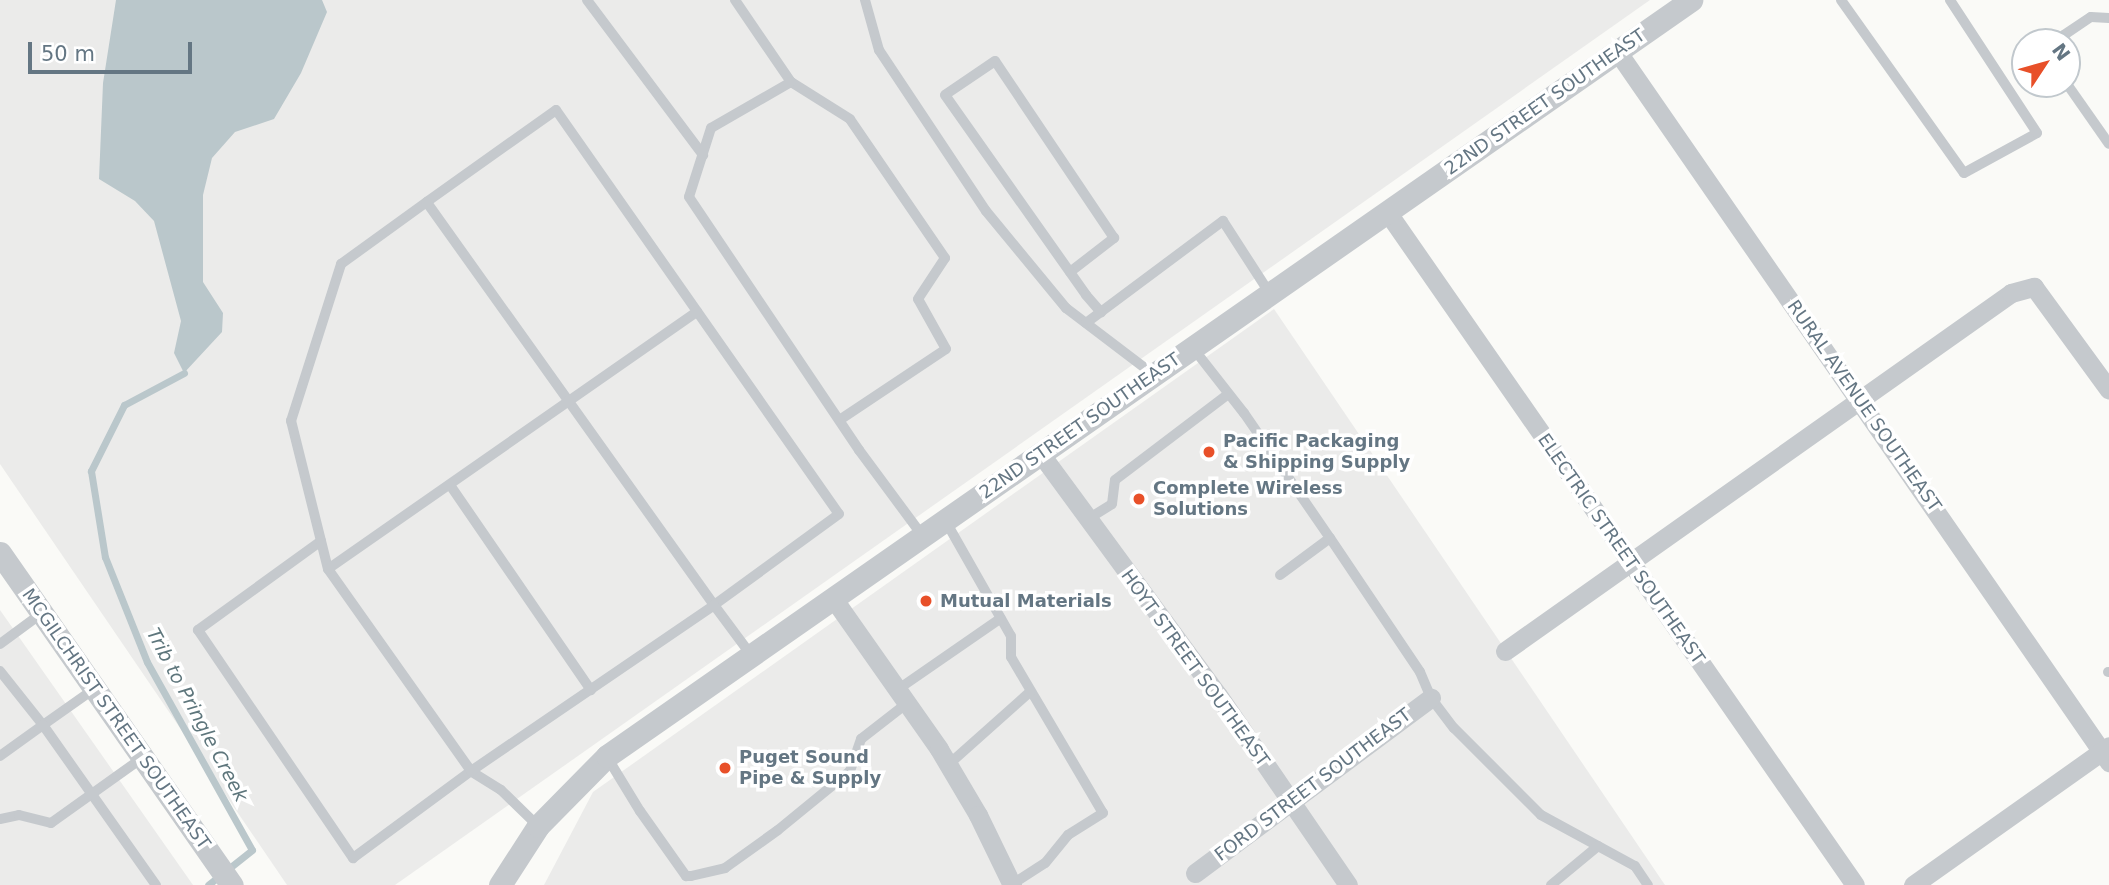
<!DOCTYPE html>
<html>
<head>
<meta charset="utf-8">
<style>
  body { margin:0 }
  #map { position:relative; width:2109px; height:885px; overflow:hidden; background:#fafaf7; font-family:"DejaVu Sans",sans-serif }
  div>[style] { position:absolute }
  .built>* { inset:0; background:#ebebea }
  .water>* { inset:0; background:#bac7cb }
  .stream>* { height:7px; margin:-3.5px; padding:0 3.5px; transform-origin:3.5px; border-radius:3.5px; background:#bac7cb }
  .service>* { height:10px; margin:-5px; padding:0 5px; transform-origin:5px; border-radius:5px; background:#c5c9cd }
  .minor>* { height:19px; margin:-9.5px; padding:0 9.5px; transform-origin:9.5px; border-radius:9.5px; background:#c5c9cd }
  .tertiary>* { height:23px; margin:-11.5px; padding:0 11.5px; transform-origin:11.5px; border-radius:11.5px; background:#c5c9cd }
  .dots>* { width:19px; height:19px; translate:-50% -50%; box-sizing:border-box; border:4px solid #fff; border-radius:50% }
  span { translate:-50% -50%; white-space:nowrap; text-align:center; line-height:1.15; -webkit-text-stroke:7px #fff; paint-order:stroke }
  .street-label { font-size:18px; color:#647683 }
  .poi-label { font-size:18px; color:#647683; font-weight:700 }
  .left { translate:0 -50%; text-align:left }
  .water-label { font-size:19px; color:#5e767c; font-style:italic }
  .north { position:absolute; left:2011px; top:28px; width:70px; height:70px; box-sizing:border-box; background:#fff; border:2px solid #c1c8cd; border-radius:50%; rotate:54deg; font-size:19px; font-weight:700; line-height:28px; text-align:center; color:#647683 }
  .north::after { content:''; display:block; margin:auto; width:24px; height:32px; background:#e85029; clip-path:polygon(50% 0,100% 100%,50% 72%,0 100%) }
  .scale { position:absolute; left:28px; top:42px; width:164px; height:32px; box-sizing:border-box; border:4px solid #647683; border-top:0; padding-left:9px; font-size:21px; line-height:24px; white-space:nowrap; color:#647683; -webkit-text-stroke:5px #fff; paint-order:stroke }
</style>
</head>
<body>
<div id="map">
  <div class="built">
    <div style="clip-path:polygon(0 0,1650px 0,395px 885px,287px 885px,0 464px)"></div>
    <div style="clip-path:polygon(1274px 309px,1665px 885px,544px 885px,593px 792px)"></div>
    <div style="clip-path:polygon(0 610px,193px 885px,0 885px)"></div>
  </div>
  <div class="water">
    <div style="clip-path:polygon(116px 0,322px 0,327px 12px,301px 73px,274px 119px,235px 132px,212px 158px,203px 195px,203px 282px,223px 313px,222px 332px,184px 373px,174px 353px,181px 321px,154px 221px,135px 201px,99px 179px,103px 83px)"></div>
  </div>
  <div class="stream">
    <div style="left:184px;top:373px;width:68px;rotate:151.9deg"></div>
    <div style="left:124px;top:405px;width:74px;rotate:116.6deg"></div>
    <div style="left:91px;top:471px;width:87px;rotate:80.8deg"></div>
    <div style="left:105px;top:557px;width:113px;rotate:68.2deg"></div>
    <div style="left:147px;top:662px;width:215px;rotate:60.8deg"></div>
    <div style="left:252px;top:850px;width:56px;rotate:141.5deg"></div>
  </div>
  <div class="service">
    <div style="left:587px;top:0;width:194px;rotate:53.2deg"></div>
    <div style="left:735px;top:0;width:99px;rotate:55.7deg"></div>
    <div style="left:865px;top:0;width:52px;rotate:74.4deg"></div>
    <div style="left:879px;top:50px;width:193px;rotate:56.4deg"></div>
    <div style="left:986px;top:211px;width:126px;rotate:50.5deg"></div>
    <div style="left:1066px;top:308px;width:109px;rotate:37.2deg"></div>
    <div style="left:1841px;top:0;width:212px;rotate:54.6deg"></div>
    <div style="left:1964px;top:173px;width:83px;rotate:-28.7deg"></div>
    <div style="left:2037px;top:133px;width:159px;rotate:-123.2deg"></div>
    <div style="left:2060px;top:42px;width:8px;rotate:-60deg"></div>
    <div style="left:2064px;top:35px;width:32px;rotate:-34deg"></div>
    <div style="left:2091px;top:17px;width:18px;rotate:3deg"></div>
    <div style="left:2067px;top:84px;width:73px;rotate:55deg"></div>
    <div style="left:1070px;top:272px;width:56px;rotate:-37.7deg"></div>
    <div style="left:1114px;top:238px;width:213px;rotate:-123.9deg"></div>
    <div style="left:995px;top:61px;width:60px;rotate:145.8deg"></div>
    <div style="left:945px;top:95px;width:245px;rotate:54.8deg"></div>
    <div style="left:1086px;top:295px;width:23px;rotate:49deg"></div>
    <div style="left:1086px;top:323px;width:171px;rotate:-36.7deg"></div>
    <div style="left:1223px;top:221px;width:87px;rotate:57.2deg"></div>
    <div style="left:1193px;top:348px;width:83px;rotate:51.9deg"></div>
    <div style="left:1244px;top:413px;width:152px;rotate:55.5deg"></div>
    <div style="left:1330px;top:538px;width:161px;rotate:56.1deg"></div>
    <div style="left:1420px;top:672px;width:28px;rotate:67deg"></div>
    <div style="left:1431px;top:698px;width:38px;rotate:53deg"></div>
    <div style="left:1454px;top:728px;width:123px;rotate:45deg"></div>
    <div style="left:1541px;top:815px;width:107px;rotate:28.5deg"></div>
    <div style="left:1635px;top:866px;width:23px;rotate:56deg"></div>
    <div style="left:841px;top:419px;width:126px;rotate:-33.7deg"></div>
    <div style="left:946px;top:349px;width:57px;rotate:-119.2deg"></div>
    <div style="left:918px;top:299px;width:49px;rotate:-56.6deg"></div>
    <div style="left:945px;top:258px;width:168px;rotate:-124.4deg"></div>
    <div style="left:850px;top:119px;width:70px;rotate:-147.9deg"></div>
    <div style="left:791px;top:82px;width:92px;rotate:150.1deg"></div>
    <div style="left:711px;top:128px;width:72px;rotate:107.7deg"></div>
    <div style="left:689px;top:197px;width:305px;rotate:56.1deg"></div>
    <div style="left:859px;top:450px;width:106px;rotate:53.5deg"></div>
    <div style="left:450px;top:485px;width:249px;rotate:55.5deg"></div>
    <div style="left:1088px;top:519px;width:28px;rotate:-32deg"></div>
    <div style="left:1112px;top:504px;width:24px;rotate:-83deg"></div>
    <div style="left:1115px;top:480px;width:141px;rotate:-37.2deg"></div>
    <div style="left:945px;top:520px;width:133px;rotate:60.4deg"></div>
    <div style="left:1011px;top:636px;width:21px;rotate:90deg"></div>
    <div style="left:1011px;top:657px;width:181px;rotate:59.5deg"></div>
    <div style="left:1103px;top:813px;width:41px;rotate:147.8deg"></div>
    <div style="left:1068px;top:835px;width:36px;rotate:129deg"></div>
    <div style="left:1045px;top:863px;width:40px;rotate:147.1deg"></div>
    <div style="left:321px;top:541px;width:152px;rotate:144.1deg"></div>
    <div style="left:198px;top:630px;width:276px;rotate:55.8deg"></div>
    <div style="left:353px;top:858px;width:147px;rotate:-36.4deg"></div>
    <div style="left:471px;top:771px;width:247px;rotate:-125.3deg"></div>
    <div style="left:328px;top:569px;width:153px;rotate:-104deg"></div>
    <div style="left:291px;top:421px;width:165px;rotate:-72.3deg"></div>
    <div style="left:341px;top:264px;width:107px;rotate:-35.9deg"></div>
    <div style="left:428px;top:201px;width:157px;rotate:-35.4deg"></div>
    <div style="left:556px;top:110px;width:493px;rotate:55deg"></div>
    <div style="left:839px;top:514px;width:155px;rotate:143.9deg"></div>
    <div style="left:714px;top:605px;width:495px;rotate:-125.5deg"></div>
    <div style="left:328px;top:569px;width:450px;rotate:-34.9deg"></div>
    <div style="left:1280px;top:575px;width:62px;rotate:-36.5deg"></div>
    <div style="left:0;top:644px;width:52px;rotate:-36.4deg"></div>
    <div style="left:0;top:671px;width:69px;rotate:51.5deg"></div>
    <div style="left:43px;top:725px;width:62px;rotate:-35.2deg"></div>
    <div style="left:2108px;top:672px;width:1px"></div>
    <div style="left:897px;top:690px;width:126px;rotate:-34.7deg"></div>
    <div style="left:0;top:756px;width:53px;rotate:-35.8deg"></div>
    <div style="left:43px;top:725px;width:196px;rotate:54.8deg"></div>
    <div style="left:607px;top:757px;width:63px;rotate:58.6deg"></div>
    <div style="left:640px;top:811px;width:80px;rotate:54.7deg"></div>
    <div style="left:686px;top:876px;width:5px"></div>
    <div style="left:691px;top:876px;width:35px;rotate:-13deg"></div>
    <div style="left:725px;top:868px;width:65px;rotate:-35.6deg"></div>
    <div style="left:778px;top:830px;width:93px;rotate:-39.3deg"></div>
    <div style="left:850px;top:771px;width:34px;rotate:-71deg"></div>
    <div style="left:861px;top:739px;width:57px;rotate:-37.9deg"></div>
    <div style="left:948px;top:765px;width:110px;rotate:-41.7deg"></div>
    <div style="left:0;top:819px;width:19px;rotate:-12deg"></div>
    <div style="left:19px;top:815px;width:33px;rotate:14deg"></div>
    <div style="left:51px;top:823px;width:112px;rotate:-35.5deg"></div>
    <div style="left:538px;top:826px;width:52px;rotate:-135.8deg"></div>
    <div style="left:501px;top:790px;width:36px;rotate:-148deg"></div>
    <div style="left:471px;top:771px;width:294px;rotate:-34.3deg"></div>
    <div style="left:714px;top:605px;width:62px;rotate:53.5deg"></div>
    <div style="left:1551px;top:885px;width:61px;rotate:-39.7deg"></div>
  </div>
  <div class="minor">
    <div style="left:1617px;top:51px;width:865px;rotate:55.32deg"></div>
    <div style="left:1388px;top:213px;width:818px;rotate:55.2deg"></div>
    <div style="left:1040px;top:453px;width:300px;rotate:53.7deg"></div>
    <div style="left:1218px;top:695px;width:230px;rotate:55.6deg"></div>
    <div style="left:833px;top:598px;width:184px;rotate:54.9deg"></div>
    <div style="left:939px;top:749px;width:77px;rotate:59.4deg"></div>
    <div style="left:978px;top:815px;width:78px;rotate:64.1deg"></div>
    <div style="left:1505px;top:651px;width:620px;rotate:-35.28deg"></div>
    <div style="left:2011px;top:293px;width:24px;rotate:-15deg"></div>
    <div style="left:2034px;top:287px;width:127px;rotate:53.9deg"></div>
    <div style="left:1195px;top:873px;width:294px;rotate:-36.6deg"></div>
    <div style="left:1913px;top:885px;width:240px;rotate:-35.3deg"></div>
  </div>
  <div class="tertiary">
    <div style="left:0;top:553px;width:405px;rotate:55.1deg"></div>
    <div style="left:500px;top:885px;width:70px;rotate:-57.2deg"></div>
    <div style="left:538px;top:826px;width:98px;rotate:-45.4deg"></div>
    <div style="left:607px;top:756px;width:1322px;rotate:-34.89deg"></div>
  </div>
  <div class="dots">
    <div style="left:1209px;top:452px;background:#e85029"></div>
    <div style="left:1139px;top:499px;background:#e85029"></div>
    <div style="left:926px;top:601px;background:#e85029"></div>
    <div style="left:725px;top:768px;background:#e85029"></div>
  </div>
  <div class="street-label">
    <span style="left:1545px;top:102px;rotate:-35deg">22ND STREET SOUTHEAST</span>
    <span style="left:1864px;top:406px;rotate:55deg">RURAL AVENUE SOUTHEAST</span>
    <span style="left:1080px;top:426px;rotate:-35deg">22ND STREET SOUTHEAST</span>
    <span style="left:1621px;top:549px;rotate:55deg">ELECTRIC STREET SOUTHEAST</span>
    <span style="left:1195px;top:668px;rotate:54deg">HOYT STREET SOUTHEAST</span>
    <span style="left:116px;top:719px;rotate:55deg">MCGILCHRIST STREET SOUTHEAST</span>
    <span style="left:1313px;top:785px;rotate:-37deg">FORD STREET SOUTHEAST</span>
  </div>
  <div class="poi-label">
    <span class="left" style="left:1223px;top:452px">Pacific Packaging<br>&amp; Shipping Supply</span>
    <span class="left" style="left:1153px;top:499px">Complete Wireless<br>Solutions</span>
    <span class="left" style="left:940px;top:601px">Mutual Materials</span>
    <span class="left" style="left:739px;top:768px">Puget Sound<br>Pipe &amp; Supply</span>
  </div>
  <div class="water-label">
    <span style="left:197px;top:715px;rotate:62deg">Trib to Pringle Creek</span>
  </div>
  <div class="north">N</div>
  <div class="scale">50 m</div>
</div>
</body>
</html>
